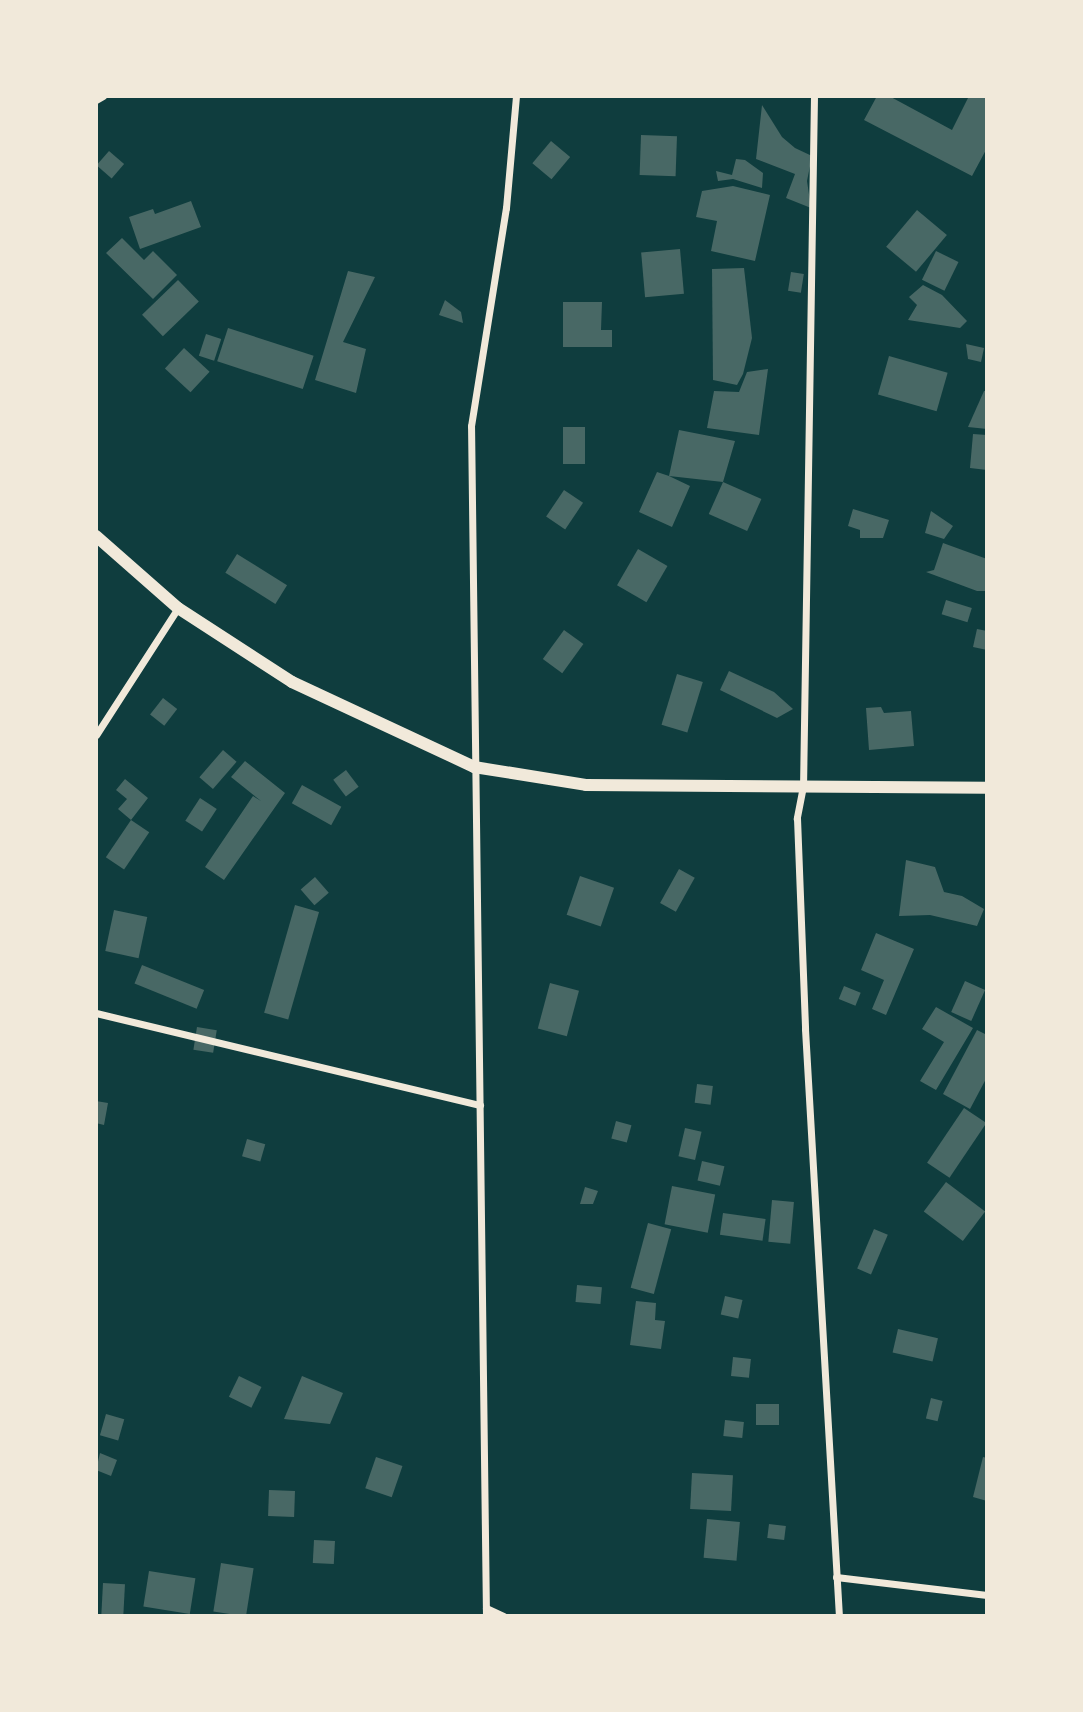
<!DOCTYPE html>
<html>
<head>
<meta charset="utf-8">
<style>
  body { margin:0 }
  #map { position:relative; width:1083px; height:1712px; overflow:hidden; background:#0f3d3e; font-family:"IBM Plex Sans",sans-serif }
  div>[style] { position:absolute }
  .building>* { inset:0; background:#486865; transform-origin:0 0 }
  .minor>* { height:7px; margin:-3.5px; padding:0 3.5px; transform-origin:3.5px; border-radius:3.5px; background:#f1e9da }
  .tertiary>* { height:12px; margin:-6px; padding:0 6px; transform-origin:6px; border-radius:6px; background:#f1e9da }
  span { translate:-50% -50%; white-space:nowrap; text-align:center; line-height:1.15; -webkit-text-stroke:5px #f1e9da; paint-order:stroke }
  .frame { position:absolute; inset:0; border:98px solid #f1e9da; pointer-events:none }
</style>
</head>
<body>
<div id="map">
  <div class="building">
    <div style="clip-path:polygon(877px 96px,889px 96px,952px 130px,969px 96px,987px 96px,987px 148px,972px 176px,864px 120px)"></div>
    <div style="clip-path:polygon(762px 105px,782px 137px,795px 148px,812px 156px,807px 181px,811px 208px,786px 198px,795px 174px,756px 159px)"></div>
    <div style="left:641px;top:135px;width:36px;height:40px;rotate:2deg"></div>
    <div style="left:551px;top:141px;width:25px;height:29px;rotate:40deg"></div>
    <div style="left:109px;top:151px;width:20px;height:19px;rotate:41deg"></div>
    <div style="clip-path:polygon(736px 159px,745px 160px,763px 173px,762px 188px,733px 179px,718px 181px,716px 171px,732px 175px)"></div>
    <div style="clip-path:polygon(733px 186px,770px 195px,755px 261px,711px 251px,717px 221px,696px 217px,702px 191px)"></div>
    <div style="clip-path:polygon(191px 201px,201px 227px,140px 249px,129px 217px,153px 209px,155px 214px)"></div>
    <div style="left:917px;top:210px;width:39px;height:48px;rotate:40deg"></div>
    <div style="clip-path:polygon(122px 238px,144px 260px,153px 251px,177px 275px,153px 299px,106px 253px)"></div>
    <div style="left:680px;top:249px;width:45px;height:39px;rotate:85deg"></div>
    <div style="left:936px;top:251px;width:25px;height:32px;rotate:26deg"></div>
    <div style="clip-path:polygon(744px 268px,752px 338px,743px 374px,737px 385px,713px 380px,712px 269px)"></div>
    <div style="clip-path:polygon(348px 271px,375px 277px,343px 342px,366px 349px,356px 393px,315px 380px)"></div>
    <div style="left:791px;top:272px;width:13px;height:19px;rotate:9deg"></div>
    <div style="left:178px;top:280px;width:30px;height:50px;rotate:46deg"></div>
    <div style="clip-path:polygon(923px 285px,942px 295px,967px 321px,960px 328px,908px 320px,917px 305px,909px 297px)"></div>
    <div style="clip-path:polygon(445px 300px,461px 312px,463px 323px,439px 315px)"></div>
    <div style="clip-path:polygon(563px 302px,602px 302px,601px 330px,612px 330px,612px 347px,563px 347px)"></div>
    <div style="left:228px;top:328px;width:90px;height:35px;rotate:18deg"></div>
    <div style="left:206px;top:334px;width:16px;height:23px;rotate:18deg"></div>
    <div style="clip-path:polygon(966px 344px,984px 348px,981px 362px,968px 359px)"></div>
    <div style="left:184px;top:348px;width:35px;height:28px;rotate:43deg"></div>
    <div style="left:889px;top:356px;width:61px;height:40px;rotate:16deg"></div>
    <div style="clip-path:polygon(768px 369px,759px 435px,707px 428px,714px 391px,739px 392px,747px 372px)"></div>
    <div style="clip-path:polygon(984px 391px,987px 391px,987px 429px,968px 427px)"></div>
    <div style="left:563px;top:427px;width:22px;height:37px"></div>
    <div style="clip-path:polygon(679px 430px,735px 441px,723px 482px,669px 476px,690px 486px,672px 527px,639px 512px,657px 472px,669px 476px)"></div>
    <div style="clip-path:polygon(973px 434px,987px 435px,987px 470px,970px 468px)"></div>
    <div style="left:723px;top:482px;width:42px;height:35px;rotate:24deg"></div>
    <div style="left:564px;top:490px;width:23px;height:32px;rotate:34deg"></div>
    <div style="clip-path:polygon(853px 509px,889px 520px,883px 538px,860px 538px,860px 530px,848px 526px)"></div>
    <div style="clip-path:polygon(931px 511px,953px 526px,944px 539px,925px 533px)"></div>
    <div style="clip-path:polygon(943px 543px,987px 559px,987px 591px,977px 591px,926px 572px,934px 570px)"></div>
    <div style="left:638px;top:549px;width:34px;height:42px;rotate:30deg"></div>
    <div style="left:237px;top:554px;width:59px;height:22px;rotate:32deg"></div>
    <div style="left:946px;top:600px;width:27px;height:15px;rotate:17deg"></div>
    <div style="clip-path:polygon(977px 629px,987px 631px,987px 650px,973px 647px)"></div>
    <div style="left:564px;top:630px;width:24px;height:36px;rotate:36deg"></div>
    <div style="clip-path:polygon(729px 671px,774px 692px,793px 709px,777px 718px,720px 690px)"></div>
    <div style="left:677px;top:674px;width:27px;height:53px;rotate:17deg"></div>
    <div style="left:163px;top:698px;width:18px;height:21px;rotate:38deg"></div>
    <div style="clip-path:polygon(881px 707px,884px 713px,911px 711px,914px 746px,869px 750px,866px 708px)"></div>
    <div style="left:223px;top:750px;width:18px;height:36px;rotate:41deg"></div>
    <div style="clip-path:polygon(245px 761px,285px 793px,224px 880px,205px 867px,253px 796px,261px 801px,231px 777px)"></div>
    <div style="left:346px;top:770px;width:21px;height:16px;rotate:53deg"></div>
    <div style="clip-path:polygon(125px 779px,148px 798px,131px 820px,118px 809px,127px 799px,116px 790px)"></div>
    <div style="left:302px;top:785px;width:45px;height:21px;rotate:29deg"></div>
    <div style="left:200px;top:798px;width:20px;height:27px;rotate:33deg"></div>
    <div style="left:131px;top:820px;width:22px;height:45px;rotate:34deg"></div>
    <div style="clip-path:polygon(906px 860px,935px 867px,944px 892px,962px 896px,984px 909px,977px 926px,930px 915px,899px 916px)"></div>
    <div style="left:679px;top:869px;width:18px;height:39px;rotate:29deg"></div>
    <div style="left:580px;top:876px;width:36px;height:41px;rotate:19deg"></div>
    <div style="left:315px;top:877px;width:21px;height:19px;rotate:49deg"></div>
    <div style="left:295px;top:905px;width:25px;height:112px;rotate:16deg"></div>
    <div style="left:114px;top:910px;width:34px;height:42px;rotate:12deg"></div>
    <div style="clip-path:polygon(876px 933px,914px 949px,886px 1015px,872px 1009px,884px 980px,861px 970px)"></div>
    <div style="left:142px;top:965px;width:67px;height:20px;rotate:22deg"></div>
    <div style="left:965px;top:981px;width:22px;height:34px;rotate:24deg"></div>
    <div style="left:550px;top:983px;width:30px;height:47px;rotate:15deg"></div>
    <div style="left:844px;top:986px;width:18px;height:14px;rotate:22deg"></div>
    <div style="clip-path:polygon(936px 1007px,973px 1028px,936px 1090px,920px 1081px,944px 1042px,922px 1029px)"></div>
    <div style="left:197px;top:1027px;width:20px;height:23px;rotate:9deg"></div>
    <div style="clip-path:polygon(977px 1030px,987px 1035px,987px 1077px,970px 1109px,943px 1094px)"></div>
    <div style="left:697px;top:1084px;width:16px;height:19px;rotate:7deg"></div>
    <div style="clip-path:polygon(96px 1101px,108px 1103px,104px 1125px,96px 1123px)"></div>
    <div style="left:964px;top:1108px;width:27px;height:66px;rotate:34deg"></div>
    <div style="left:616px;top:1121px;width:16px;height:18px;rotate:15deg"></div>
    <div style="left:685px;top:1128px;width:17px;height:29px;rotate:13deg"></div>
    <div style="left:247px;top:1139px;width:19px;height:18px;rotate:16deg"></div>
    <div style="left:702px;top:1161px;width:23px;height:20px;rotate:13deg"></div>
    <div style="left:946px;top:1182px;width:49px;height:37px;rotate:37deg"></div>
    <div style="left:672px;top:1186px;width:44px;height:39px;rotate:11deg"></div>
    <div style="clip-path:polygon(585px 1187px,598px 1191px,593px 1204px,580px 1204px)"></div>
    <div style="left:772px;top:1200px;width:22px;height:42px;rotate:5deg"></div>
    <div style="left:723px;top:1213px;width:43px;height:22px;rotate:8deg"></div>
    <div style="left:648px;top:1223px;width:24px;height:67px;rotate:15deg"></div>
    <div style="left:874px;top:1229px;width:15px;height:43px;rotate:23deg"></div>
    <div style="left:577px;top:1285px;width:25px;height:17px;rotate:5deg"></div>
    <div style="left:725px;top:1296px;width:18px;height:19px;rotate:13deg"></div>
    <div style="clip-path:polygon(636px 1301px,656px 1303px,655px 1320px,665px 1321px,661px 1349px,630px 1345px)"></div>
    <div style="left:898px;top:1329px;width:41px;height:24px;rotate:13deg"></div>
    <div style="left:733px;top:1357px;width:18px;height:19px;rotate:6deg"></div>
    <div style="left:239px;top:1376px;width:25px;height:23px;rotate:26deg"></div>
    <div style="clip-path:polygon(302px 1376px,343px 1393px,330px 1424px,284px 1419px)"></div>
    <div style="left:931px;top:1398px;width:12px;height:21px;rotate:14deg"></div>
    <div style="left:756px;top:1404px;width:23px;height:21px"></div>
    <div style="left:106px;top:1414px;width:19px;height:22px;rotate:16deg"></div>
    <div style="left:725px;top:1420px;width:19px;height:16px;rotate:6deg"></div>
    <div style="clip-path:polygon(100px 1453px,117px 1460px,111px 1476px,96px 1470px)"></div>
    <div style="left:376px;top:1457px;width:28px;height:33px;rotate:19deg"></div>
    <div style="clip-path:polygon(983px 1457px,987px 1458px,987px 1501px,973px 1497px)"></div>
    <div style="left:692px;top:1473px;width:41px;height:36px;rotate:3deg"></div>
    <div style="left:269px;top:1490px;width:26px;height:26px;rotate:2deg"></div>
    <div style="left:707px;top:1519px;width:33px;height:39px;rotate:5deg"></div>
    <div style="left:769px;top:1524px;width:17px;height:14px;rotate:7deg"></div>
    <div style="left:314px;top:1540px;width:21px;height:23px;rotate:3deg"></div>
    <div style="left:221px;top:1563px;width:33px;height:49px;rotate:9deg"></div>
    <div style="left:149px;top:1571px;width:47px;height:36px;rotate:9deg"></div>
    <div style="left:103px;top:1583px;width:22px;height:33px;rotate:3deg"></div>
  </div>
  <div class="minor">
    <div style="left:814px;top:96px;width:690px;rotate:90.91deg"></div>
    <div style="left:803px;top:786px;width:33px;rotate:101deg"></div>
    <div style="left:797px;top:818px;width:211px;rotate:87.8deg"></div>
    <div style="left:805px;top:1029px;width:588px;rotate:86.69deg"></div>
    <div style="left:96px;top:100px;width:8px;rotate:-30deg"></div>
    <div style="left:96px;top:735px;width:151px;rotate:-57.2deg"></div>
    <div style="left:96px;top:1013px;width:395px;rotate:13.5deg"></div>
    <div style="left:836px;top:1577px;width:152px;rotate:6.8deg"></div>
    <div style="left:486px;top:1608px;width:19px;rotate:25deg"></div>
    <div style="left:486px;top:1616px;width:1190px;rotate:-90.72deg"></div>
    <div style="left:471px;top:426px;width:221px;rotate:-80.9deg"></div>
    <div style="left:506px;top:208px;width:112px;rotate:-84.9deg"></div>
  </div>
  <div class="tertiary">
    <div style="left:96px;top:536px;width:109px;rotate:41.3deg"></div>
    <div style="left:178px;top:608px;width:136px;rotate:33deg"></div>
    <div style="left:292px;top:682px;width:201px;rotate:25deg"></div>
    <div style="left:474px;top:767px;width:113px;rotate:9.1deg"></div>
    <div style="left:586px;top:785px;width:401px;rotate:0.4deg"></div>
  </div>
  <div class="frame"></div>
</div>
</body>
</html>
